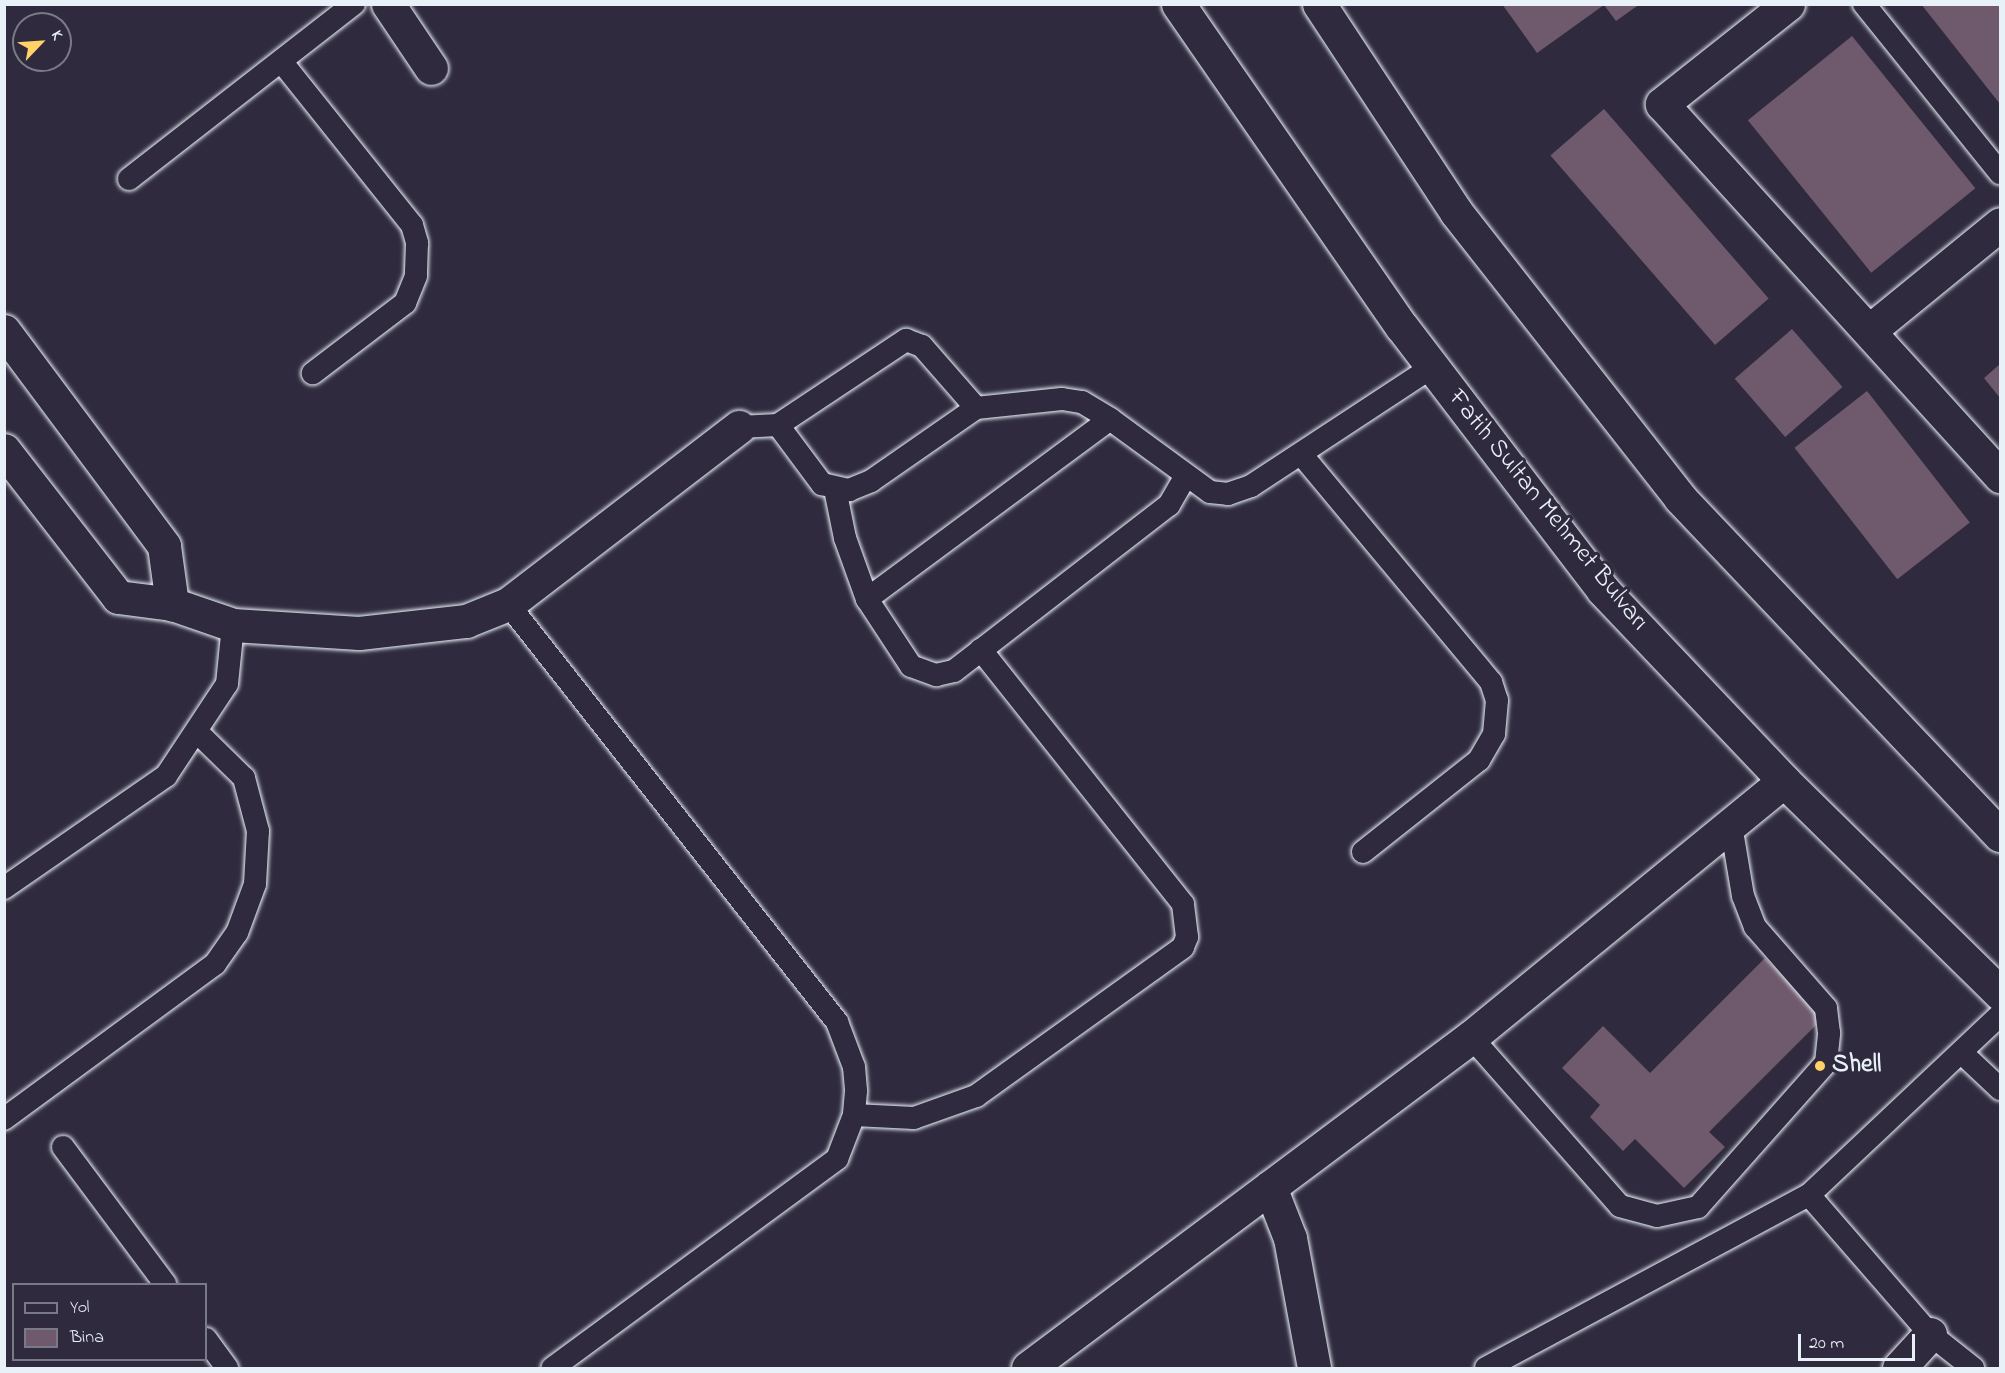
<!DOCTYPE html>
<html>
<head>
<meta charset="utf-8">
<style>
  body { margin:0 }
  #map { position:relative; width:2005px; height:1373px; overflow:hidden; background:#2f2a3d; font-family:"Indie Flower",sans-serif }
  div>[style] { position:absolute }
  .building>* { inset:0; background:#6f596c; transform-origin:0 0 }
  .roads { filter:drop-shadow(0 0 2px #e8f1f8) drop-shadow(0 0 2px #e8f1f8) }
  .service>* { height:22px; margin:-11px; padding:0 11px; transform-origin:11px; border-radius:11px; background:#2f2a3d }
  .minor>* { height:33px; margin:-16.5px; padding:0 16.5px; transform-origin:16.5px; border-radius:16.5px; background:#2f2a3d }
  .trunk>* { height:33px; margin:-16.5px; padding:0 16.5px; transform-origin:16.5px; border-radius:16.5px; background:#2f2a3d }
  .dots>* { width:16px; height:16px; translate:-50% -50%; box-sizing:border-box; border:3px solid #2f2a3d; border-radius:50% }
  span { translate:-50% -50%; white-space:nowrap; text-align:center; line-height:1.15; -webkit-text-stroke:6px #2f2a3d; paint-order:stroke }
  .street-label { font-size:26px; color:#e8f1f8 }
  .poi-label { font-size:26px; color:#e8f1f8; font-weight:700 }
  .left { translate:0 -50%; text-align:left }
  .frame { position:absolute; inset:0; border:6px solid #e8f1f8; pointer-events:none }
  .legend { position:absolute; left:12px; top:1283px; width:195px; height:78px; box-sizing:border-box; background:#2f2a3d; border:2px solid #797a88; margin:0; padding:8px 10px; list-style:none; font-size:18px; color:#e8f1f8 }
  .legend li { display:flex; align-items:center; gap:12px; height:30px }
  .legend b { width:30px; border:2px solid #797a88 }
  .north { position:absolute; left:12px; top:12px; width:60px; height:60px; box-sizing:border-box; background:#2f2a3d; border:2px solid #797a88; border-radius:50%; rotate:65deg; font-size:16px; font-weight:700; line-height:24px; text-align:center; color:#e8f1f8 }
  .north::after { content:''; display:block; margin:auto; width:21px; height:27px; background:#ffd166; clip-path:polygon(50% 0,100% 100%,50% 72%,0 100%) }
  .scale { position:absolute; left:1798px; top:1334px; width:117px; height:27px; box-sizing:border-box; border:3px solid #e8f1f8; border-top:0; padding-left:8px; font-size:18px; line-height:21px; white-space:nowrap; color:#e8f1f8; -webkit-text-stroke:4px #2f2a3d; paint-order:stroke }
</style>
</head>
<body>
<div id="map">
  <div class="building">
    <div style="clip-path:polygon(1502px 4px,1640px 4px,1616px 21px,1604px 5px,1537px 53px)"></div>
    <div style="clip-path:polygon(1921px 4px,2000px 4px,2000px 104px)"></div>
    <div style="left:1852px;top:36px;width:196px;height:134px;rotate:51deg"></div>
    <div style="left:1604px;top:109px;width:251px;height:71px;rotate:49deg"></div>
    <div style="left:1792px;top:329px;width:77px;height:76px;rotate:49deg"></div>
    <div style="clip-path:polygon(2000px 364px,2000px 398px,1984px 378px)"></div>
    <div style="left:1867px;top:391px;width:167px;height:92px;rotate:52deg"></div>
    <div style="clip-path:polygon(1765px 958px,1824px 1017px,1709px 1132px,1725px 1147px,1684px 1188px,1635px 1139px,1623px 1151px,1590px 1117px,1600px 1105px,1562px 1068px,1603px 1026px,1650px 1073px)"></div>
  </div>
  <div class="roads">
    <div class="service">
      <div style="left:1864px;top:4px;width:217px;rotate:51.2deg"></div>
      <div style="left:281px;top:61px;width:210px;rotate:51.4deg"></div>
      <div style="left:412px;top:225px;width:19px;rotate:74deg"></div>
      <div style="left:417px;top:243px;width:33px;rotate:92deg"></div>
      <div style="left:416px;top:276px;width:29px;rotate:112deg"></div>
      <div style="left:405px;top:303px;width:116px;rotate:142.7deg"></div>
      <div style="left:129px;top:179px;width:285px;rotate:-37.9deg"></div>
      <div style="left:778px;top:425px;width:74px;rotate:53.3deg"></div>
      <div style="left:822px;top:484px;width:28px;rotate:13deg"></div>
      <div style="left:849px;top:490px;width:24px;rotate:-22deg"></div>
      <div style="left:871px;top:481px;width:128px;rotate:-34.8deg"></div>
      <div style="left:976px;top:408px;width:86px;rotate:-6deg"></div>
      <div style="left:1062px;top:399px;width:20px;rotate:9deg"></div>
      <div style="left:1082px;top:402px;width:33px;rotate:31deg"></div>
      <div style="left:1110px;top:419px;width:124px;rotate:36.1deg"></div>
      <div style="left:1210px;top:492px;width:18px;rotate:6deg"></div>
      <div style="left:1228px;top:494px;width:24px;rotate:-19deg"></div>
      <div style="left:1251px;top:486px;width:217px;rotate:-33.3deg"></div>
      <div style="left:739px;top:427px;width:39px;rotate:-3deg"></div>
      <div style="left:778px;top:425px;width:154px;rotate:-33.6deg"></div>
      <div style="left:906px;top:340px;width:17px;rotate:21deg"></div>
      <div style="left:922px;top:346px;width:82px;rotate:48.9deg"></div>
      <div style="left:1301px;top:454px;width:297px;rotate:50.2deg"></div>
      <div style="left:1491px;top:682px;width:19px;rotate:72deg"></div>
      <div style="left:1497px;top:700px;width:34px;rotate:95deg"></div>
      <div style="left:1494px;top:734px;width:30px;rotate:120deg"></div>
      <div style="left:1479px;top:760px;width:148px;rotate:141.6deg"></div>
      <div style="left:835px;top:489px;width:50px;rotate:78.5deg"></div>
      <div style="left:845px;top:538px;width:65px;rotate:70.2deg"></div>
      <div style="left:867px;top:599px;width:80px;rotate:56.7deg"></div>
      <div style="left:911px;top:666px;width:27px;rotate:20deg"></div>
      <div style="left:936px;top:675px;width:18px;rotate:-13deg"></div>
      <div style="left:954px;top:671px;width:272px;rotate:-37.7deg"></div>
      <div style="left:1169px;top:505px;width:34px;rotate:-60deg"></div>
      <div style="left:867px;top:599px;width:302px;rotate:-36.5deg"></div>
      <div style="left:508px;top:604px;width:532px;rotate:51.79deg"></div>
      <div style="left:837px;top:1022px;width:48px;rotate:69.3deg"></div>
      <div style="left:854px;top:1067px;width:24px;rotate:85deg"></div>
      <div style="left:856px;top:1091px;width:24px;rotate:95deg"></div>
      <div style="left:854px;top:1115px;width:47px;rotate:111.1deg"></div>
      <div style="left:837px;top:1159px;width:353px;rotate:143.7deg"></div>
      <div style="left:4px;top:888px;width:197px;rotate:-34.7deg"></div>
      <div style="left:166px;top:776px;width:110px;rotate:-56.5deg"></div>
      <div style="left:227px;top:684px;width:59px;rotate:-84.2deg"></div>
      <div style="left:1471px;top:1037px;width:225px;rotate:48.6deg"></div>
      <div style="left:1620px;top:1206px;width:38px;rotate:15deg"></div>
      <div style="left:1657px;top:1216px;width:42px;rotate:-12.4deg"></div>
      <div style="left:1698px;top:1207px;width:193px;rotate:-48.4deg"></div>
      <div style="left:1826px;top:1063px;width:30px;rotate:-84deg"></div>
      <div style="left:1829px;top:1033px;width:25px;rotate:-97deg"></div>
      <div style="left:1826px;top:1008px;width:108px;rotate:-131.2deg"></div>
      <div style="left:1755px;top:927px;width:33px;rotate:-111deg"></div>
      <div style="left:1743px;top:896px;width:72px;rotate:-99.6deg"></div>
      <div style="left:1963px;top:1054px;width:51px;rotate:43.4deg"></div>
      <div style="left:854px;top:1115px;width:60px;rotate:2.9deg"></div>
      <div style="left:914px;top:1118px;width:66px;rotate:-19.5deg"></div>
      <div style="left:976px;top:1096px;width:255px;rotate:-35.7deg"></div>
      <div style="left:1183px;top:947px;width:11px;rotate:-68deg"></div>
      <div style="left:1187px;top:937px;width:33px;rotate:-97deg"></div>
      <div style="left:1183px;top:904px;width:325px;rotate:-128.5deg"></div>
      <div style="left:4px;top:1119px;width:262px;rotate:-36.3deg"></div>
      <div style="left:215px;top:964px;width:38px;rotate:-55deg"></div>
      <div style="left:237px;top:933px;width:52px;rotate:-69.8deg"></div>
      <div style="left:255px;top:884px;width:53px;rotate:-86.8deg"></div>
      <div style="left:258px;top:831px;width:55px;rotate:-104.8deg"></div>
      <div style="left:244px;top:778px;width:63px;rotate:-135.6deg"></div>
      <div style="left:63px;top:1147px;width:171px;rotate:53.3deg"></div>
      <div style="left:1809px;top:1195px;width:184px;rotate:49deg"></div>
      <div style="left:1930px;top:1334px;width:55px;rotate:38.3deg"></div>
      <div style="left:206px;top:1339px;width:36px;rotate:54deg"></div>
      <div style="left:1486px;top:1368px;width:366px;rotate:-28.2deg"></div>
      <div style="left:1809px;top:1195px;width:262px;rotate:-43.3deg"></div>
    </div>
    <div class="minor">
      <div style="left:388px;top:4px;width:77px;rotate:56.1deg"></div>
      <div style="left:1788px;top:4px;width:161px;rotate:141.6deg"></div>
      <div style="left:1662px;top:104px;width:503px;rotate:47.74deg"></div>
      <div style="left:4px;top:331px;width:268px;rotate:53.3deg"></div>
      <div style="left:164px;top:546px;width:59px;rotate:82.1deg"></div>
      <div style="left:1869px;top:331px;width:169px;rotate:-39.2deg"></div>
      <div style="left:4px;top:450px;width:186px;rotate:52.2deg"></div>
      <div style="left:118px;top:597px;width:54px;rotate:7.4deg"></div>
      <div style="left:172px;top:604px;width:65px;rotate:19deg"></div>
      <div style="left:233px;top:625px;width:126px;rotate:3.6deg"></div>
      <div style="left:359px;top:633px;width:108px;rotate:-6.4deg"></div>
      <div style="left:466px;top:621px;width:45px;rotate:-22deg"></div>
      <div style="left:508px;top:604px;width:291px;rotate:-37.5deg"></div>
      <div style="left:1270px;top:1187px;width:55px;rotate:68.6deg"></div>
      <div style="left:1290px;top:1238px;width:132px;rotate:79.5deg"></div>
      <div style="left:1028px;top:1368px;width:553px;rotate:-36.77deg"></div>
      <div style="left:1471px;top:1037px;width:404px;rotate:-39.3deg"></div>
      <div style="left:1899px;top:1368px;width:46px;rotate:-47.6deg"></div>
    </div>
    <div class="trunk">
      <div style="left:1178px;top:4px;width:393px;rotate:55.3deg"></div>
      <div style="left:1402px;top:327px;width:331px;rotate:52.6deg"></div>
      <div style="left:1603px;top:590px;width:263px;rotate:46.5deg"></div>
      <div style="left:1784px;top:781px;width:303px;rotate:44.5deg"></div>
      <div style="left:1319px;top:4px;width:249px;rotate:56.6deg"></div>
      <div style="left:1456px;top:212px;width:363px;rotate:51.9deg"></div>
      <div style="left:1680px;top:498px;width:465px;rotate:46.5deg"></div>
    </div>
  </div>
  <div class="dots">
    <div style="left:1820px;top:1066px;background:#ffd166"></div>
  </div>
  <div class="street-label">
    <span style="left:1547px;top:511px;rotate:51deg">Fatih Sultan Mehmet Bulvarı</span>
  </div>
  <div class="poi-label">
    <span class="left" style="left:1832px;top:1066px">Shell</span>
  </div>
  <div class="frame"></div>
  <ul class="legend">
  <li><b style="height:8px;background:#2f2a3d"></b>Yol</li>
  <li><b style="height:16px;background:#6f596c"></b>Bina</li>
  </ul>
  <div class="north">K</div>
  <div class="scale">20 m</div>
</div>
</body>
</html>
